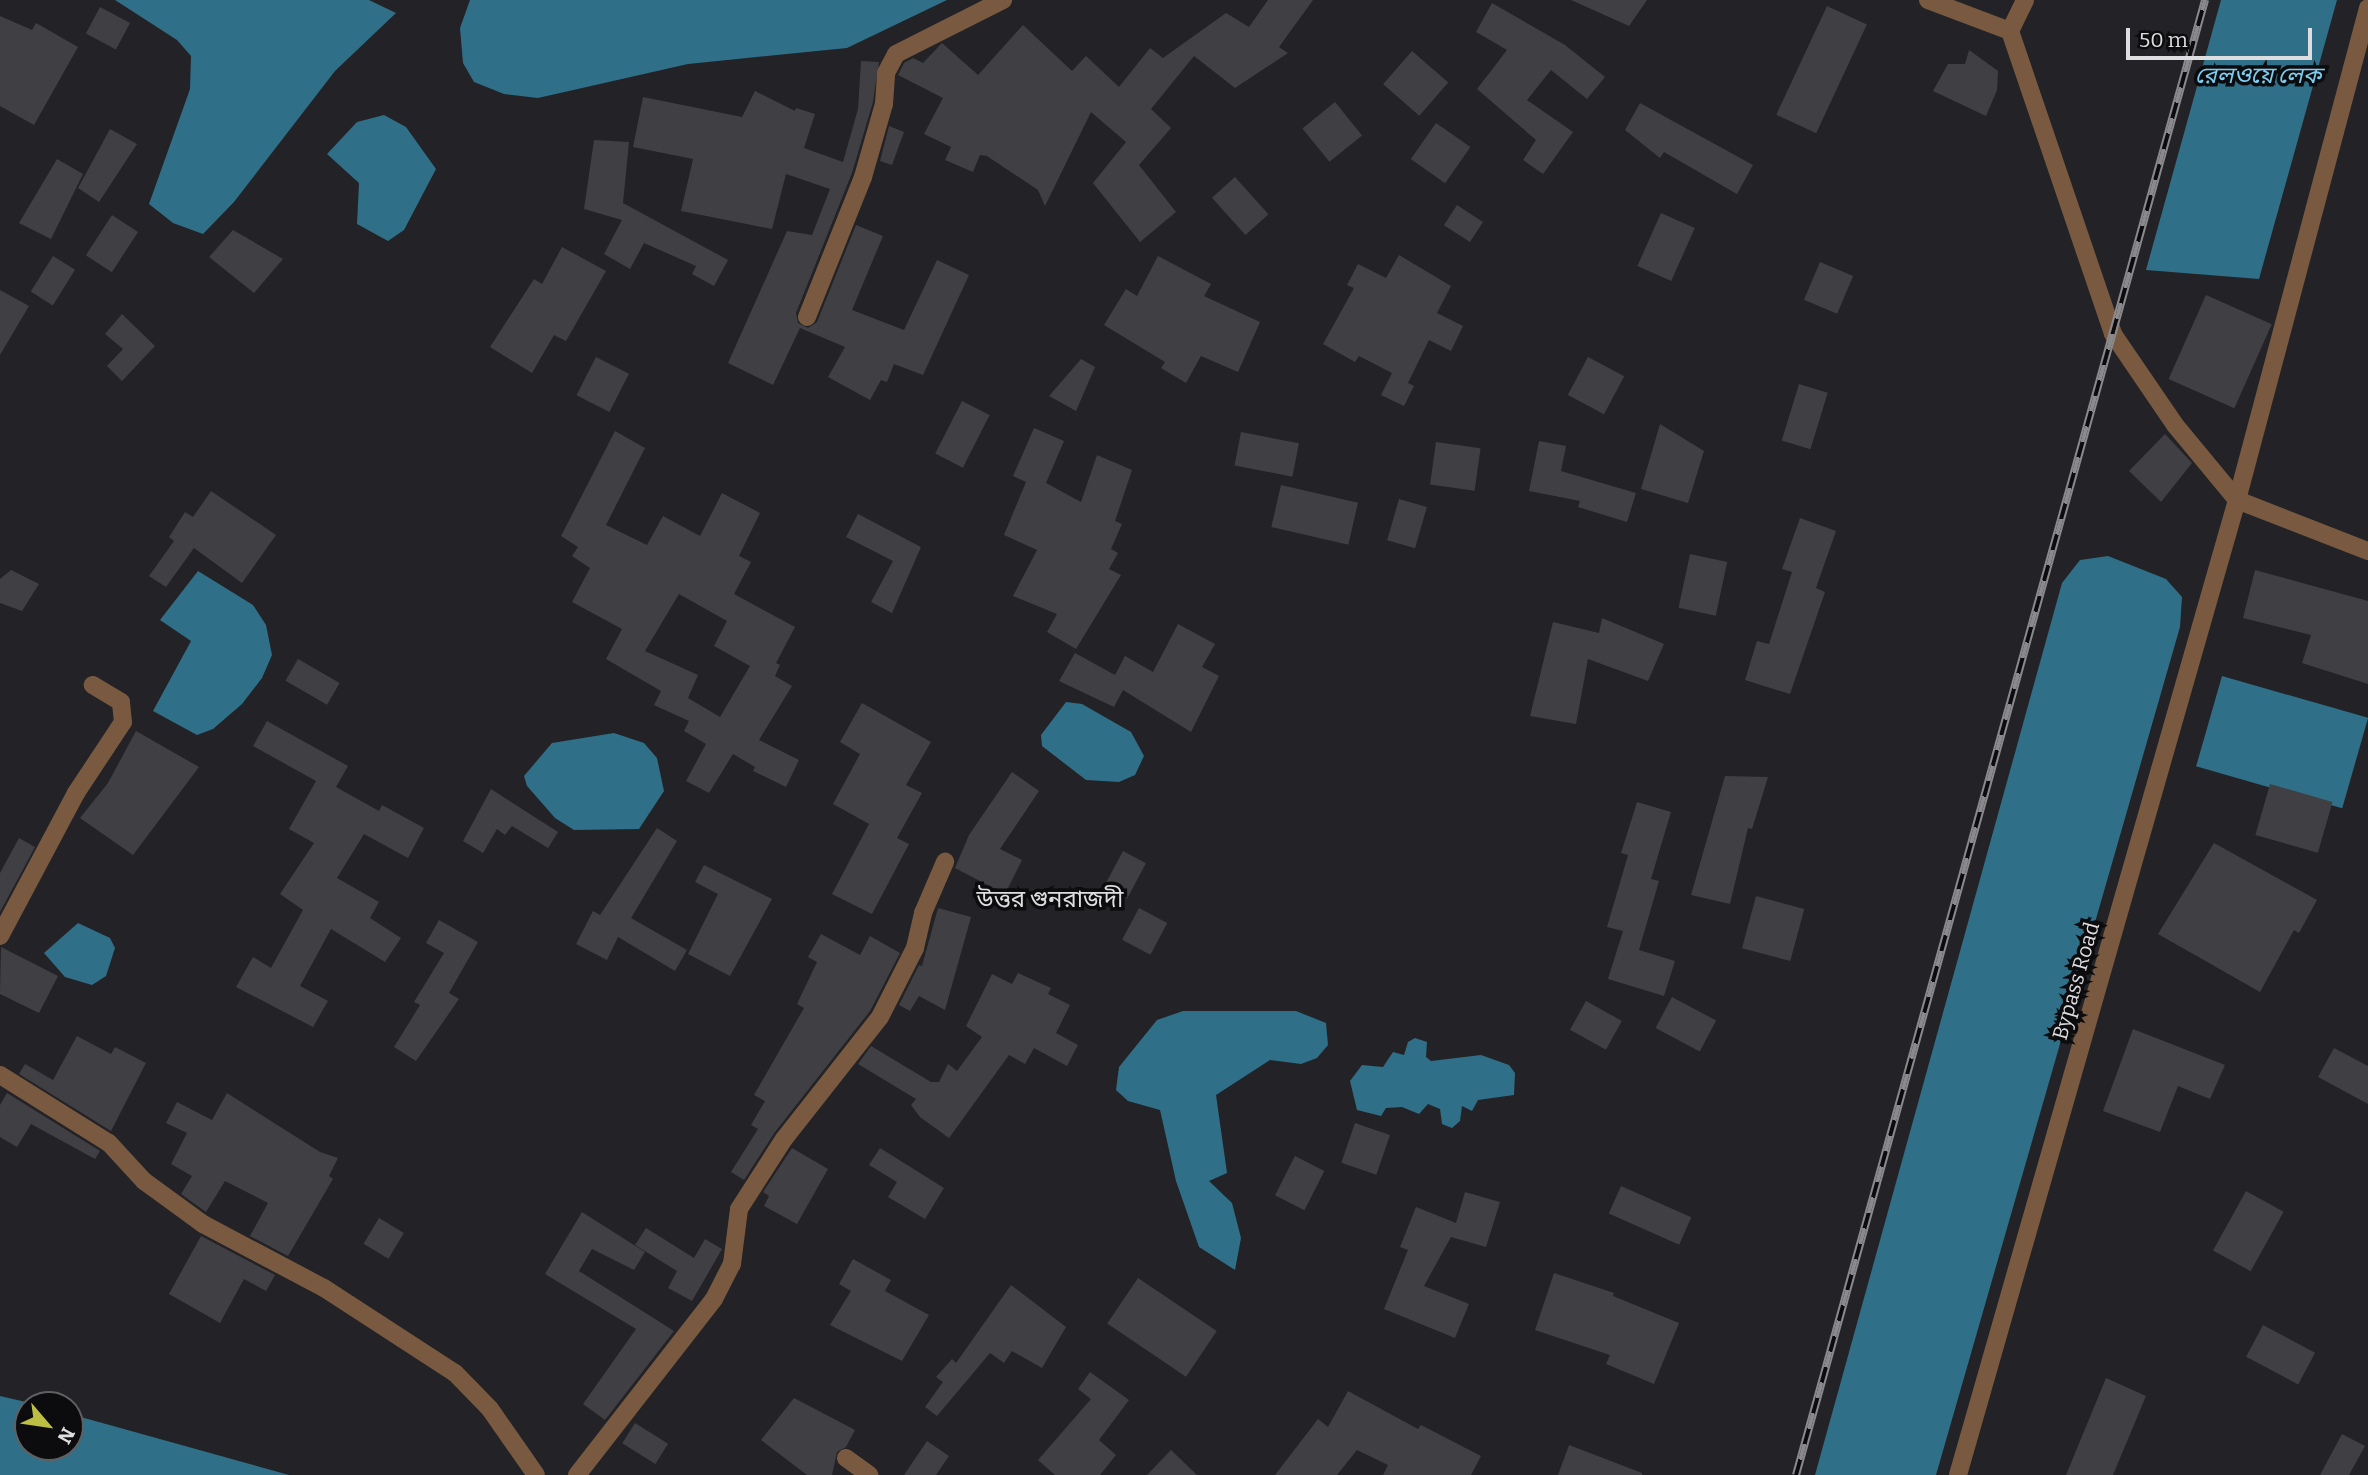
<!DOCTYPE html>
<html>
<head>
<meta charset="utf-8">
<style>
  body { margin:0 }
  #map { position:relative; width:2368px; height:1475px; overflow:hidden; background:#232226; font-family:Bitter,"Noto Sans Bengali",serif }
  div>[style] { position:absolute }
  .water>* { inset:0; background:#306f88; transform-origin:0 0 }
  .building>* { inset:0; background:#403f43; transform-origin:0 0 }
  .minor>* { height:18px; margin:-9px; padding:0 9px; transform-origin:9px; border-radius:9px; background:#795a40 }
  .rail>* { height:8px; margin-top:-4px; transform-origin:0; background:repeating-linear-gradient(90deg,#0c0c0e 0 16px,#8a8a8d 0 32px); box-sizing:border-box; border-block:2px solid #8a8a8d }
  span { translate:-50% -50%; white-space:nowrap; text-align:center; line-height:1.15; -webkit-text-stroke:7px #0c0c0e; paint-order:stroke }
  .street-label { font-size:21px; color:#dedee0 }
  .water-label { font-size:23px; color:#7dcef1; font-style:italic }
  .quarter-label { font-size:24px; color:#dedee0 }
  .north { position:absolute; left:14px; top:1391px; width:70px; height:70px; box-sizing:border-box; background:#0c0c0e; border:2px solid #606062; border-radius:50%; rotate:119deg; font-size:19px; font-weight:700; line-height:28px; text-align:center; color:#dedee0 }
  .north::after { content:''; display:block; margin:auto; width:24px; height:32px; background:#bdbf43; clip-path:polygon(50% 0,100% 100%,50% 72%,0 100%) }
  .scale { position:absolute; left:2126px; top:28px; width:186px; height:32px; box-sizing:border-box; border:4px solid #dedee0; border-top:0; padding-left:9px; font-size:21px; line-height:24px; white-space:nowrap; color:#dedee0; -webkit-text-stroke:5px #0c0c0e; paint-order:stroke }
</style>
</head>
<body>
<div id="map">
  <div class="water">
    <div style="clip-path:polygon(115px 0,369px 0,396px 13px,335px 71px,234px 202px,203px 234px,173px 223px,149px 204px,190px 89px,191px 56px,177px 40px)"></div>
    <div style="clip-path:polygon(470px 0,947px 0,847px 48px,688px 64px,538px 98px,504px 94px,474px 82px,463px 63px,460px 28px)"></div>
    <div style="clip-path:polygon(2221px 0,2337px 0,2259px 279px,2146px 270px)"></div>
    <div style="clip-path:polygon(384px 115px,406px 127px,436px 169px,404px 230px,388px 241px,357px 224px,359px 183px,327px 154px,357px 122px)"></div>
    <div style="clip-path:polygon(2108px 556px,2166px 579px,2182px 597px,2180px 627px,1936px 1475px,1815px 1475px,2062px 583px,2080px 560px)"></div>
    <div style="clip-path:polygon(198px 571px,253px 605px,266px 625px,272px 655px,262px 678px,242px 704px,213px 729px,197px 735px,153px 711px,191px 641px,160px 620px)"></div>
    <div style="left:2222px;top:676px;width:152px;height:94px;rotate:16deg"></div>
    <div style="clip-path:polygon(1066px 702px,1082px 704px,1131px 732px,1144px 756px,1135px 775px,1119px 782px,1086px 780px,1042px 746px,1041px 735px)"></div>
    <div style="clip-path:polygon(614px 733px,644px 743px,657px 758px,664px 791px,639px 829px,574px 830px,555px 818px,527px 786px,524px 776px,552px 743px)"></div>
    <div style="clip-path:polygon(78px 923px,110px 938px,115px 948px,106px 976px,92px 985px,65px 977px,44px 953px)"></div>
    <div style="clip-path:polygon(1183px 1011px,1296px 1011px,1326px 1023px,1328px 1045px,1317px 1058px,1301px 1064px,1270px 1060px,1216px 1095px,1227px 1173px,1209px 1181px,1232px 1203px,1241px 1238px,1235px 1270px,1199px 1247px,1176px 1181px,1160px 1110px,1128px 1101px,1116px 1090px,1119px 1067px,1157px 1020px)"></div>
    <div style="clip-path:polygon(1415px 1038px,1427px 1042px,1426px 1057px,1431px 1061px,1481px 1055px,1509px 1065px,1515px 1073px,1514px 1095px,1478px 1100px,1472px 1111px,1462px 1106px,1460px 1121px,1452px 1128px,1442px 1124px,1440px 1109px,1428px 1104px,1419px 1114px,1402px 1107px,1386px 1108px,1381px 1116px,1357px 1110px,1350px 1081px,1362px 1065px,1383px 1067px,1393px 1052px,1404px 1055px,1408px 1042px)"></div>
    <div style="clip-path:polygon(0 1396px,39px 1405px,28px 1405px,28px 1447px,70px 1447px,70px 1414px,289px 1475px,0 1475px)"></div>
  </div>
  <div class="building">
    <div style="clip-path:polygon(1268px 0,1313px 0,1279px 47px,1288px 53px,1235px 88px,1194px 56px,1151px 109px,1171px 128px,1139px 165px,1176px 212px,1140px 242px,1093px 183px,1126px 142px,1091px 112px,1045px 206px,1038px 190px,987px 156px,980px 155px,973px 172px,945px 160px,951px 147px,924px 134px,943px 98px,898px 75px,904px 63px,913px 58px,923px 63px,942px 43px,978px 75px,1023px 25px,1072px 71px,1086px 56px,1119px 87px,1150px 48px,1163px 58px,1226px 13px,1249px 27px)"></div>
    <div style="clip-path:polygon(1571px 0,1647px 0,1629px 26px)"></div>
    <div style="clip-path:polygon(1492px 3px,1565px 45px,1605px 77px,1587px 99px,1551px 70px,1527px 100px,1573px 132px,1543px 174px,1523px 160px,1536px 140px,1477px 89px,1507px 50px,1476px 32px)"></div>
    <div style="left:1827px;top:6px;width:44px;height:120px;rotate:25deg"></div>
    <div style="left:100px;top:7px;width:34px;height:30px;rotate:28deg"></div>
    <div style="clip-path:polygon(0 16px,32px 30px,36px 23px,78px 47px,34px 125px,0 106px)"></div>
    <div style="clip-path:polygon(1969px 50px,1998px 71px,1997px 90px,1986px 116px,1933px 91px,1948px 64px,1965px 64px)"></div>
    <div style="left:1412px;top:51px;width:48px;height:44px;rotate:41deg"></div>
    <div style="clip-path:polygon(861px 61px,879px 62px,873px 102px,852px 173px,796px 313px,798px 323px,808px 328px,817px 322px,856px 225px,883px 236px,852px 310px,904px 330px,937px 260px,969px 275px,923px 375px,894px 364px,887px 382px,881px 380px,870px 400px,828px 377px,845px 347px,800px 328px,773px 385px,728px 363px,787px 231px,812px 235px,830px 189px,786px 174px,772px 229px,681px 211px,693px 159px,633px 147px,643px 97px,742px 117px,755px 91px,795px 111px,796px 108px,815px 114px,804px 148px,843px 162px,858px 109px)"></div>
    <div style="left:1335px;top:102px;width:43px;height:42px;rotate:51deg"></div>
    <div style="clip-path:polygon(1640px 103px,1753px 165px,1737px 194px,1664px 152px,1660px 158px,1625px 130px)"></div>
    <div style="left:1436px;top:123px;width:42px;height:44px;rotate:35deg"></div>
    <div style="clip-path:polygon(889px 126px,904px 132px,892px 165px,880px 161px)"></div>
    <div style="clip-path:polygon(110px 129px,137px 144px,99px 202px,78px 188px)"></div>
    <div style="clip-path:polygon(594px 140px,629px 142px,623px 203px,728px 260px,714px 286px,692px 274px,696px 266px,644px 243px,630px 269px,604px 254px,622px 220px,584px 209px)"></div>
    <div style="clip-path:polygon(57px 159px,83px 174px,51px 239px,19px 223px)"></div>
    <div style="left:1235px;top:177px;width:50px;height:31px;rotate:48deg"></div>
    <div style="left:1457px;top:205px;width:31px;height:24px;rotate:33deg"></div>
    <div style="left:1661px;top:213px;width:37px;height:58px;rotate:24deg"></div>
    <div style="left:112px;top:215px;width:31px;height:48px;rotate:33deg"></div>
    <div style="clip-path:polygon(233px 230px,283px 259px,254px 293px,209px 257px)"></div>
    <div style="clip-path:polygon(562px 247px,606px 271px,566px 341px,554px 335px,532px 373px,490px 347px,534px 279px,542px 284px)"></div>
    <div style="clip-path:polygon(1399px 255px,1451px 286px,1437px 313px,1463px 326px,1451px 351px,1429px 340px,1408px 383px,1414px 386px,1404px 406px,1381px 395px,1392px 373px,1359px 356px,1355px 362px,1323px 344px,1354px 288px,1347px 285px,1358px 264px,1386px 278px)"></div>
    <div style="left:53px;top:256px;width:26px;height:42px;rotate:32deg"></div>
    <div style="clip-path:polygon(1158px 256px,1211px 284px,1204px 296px,1260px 322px,1238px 372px,1201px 356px,1186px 383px,1161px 368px,1165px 362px,1104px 325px,1126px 289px,1137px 296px)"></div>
    <div style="left:1820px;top:262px;width:36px;height:41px;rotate:23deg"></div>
    <div style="clip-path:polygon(0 290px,29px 306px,0 355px)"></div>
    <div style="left:2206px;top:295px;width:72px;height:92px;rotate:24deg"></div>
    <div style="clip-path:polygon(122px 314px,155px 346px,122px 381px,107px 366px,123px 349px,105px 334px)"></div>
    <div style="left:596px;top:357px;width:37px;height:43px;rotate:27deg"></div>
    <div style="left:1588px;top:357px;width:41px;height:43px;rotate:28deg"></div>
    <div style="clip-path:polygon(1081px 359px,1095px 367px,1076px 411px,1049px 396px)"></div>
    <div style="left:1799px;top:384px;width:30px;height:59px;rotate:17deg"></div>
    <div style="left:962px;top:401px;width:31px;height:59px;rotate:27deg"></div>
    <div style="clip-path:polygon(1660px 424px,1704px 451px,1688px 503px,1641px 489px)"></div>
    <div style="clip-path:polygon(1034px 428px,1064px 441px,1046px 483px,1081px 502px,1097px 455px,1132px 470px,1115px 521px,1122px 524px,1111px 549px,1118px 553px,1109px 569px,1121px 575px,1076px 649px,1047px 632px,1057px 614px,1013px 596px,1037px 550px,1004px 535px,1026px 482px,1013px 476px)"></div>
    <div style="clip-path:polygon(evenodd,615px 431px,645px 448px,606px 525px,647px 545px,663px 516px,700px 536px,722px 493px,760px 513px,739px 556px,751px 562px,734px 594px,795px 627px,776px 663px,780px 665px,775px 676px,792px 686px,759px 740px,799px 760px,786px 787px,753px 771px,755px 767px,733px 754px,709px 793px,686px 781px,706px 744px,684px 731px,689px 721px,654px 705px,661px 691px,606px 659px,622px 629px,572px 602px,590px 568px,572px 556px,578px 547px,561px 536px,615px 431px,679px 594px,727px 621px,714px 646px,750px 666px,720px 717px,688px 698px,698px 675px,645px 651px,679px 594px)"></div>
    <div style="left:1241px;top:432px;width:59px;height:34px;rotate:11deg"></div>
    <div style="clip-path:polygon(2165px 434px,2192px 463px,2161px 502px,2129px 471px)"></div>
    <div style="clip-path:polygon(1539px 441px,1566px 446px,1561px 471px,1636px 493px,1627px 522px,1578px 507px,1580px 501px,1529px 491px)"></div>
    <div style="left:1436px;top:442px;width:45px;height:43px;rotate:8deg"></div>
    <div style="left:1281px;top:485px;width:79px;height:43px;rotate:13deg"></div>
    <div style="clip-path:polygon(211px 491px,276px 535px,242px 583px,194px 548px,166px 587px,149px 576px,174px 541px,169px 537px,185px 512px,193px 517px)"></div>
    <div style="left:1399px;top:499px;width:29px;height:43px;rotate:16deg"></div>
    <div style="clip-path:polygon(858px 514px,921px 547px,892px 613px,871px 602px,893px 561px,846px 537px)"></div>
    <div style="clip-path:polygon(1800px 518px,1836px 531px,1816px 588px,1825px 592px,1790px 694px,1745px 680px,1757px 641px,1769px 644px,1792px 572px,1782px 569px)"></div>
    <div style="left:1690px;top:554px;width:38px;height:55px;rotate:12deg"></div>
    <div style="clip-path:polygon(11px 570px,39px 584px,22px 611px,0 603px,0 579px)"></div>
    <div style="clip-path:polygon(2255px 570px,2368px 601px,2368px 684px,2302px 663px,2311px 635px,2243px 618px)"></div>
    <div style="clip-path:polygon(1602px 618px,1664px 644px,1648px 681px,1588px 659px,1576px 724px,1530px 716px,1553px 622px,1599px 633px)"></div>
    <div style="clip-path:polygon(1178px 624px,1215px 644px,1202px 667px,1219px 676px,1191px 732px,1123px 690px,1114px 707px,1059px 681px,1075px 653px,1115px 675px,1125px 656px,1153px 672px)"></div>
    <div style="left:298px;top:659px;width:48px;height:25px;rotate:30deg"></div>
    <div style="clip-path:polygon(862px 703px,931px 742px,906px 785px,922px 793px,897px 838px,909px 844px,872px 914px,832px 894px,869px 824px,833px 804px,860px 754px,840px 742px)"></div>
    <div style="clip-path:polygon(267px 721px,348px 766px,336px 787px,379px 811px,382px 805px,424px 828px,408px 858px,364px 834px,337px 878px,379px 902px,370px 918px,401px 938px,385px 962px,331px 929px,300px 986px,328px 1001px,313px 1027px,236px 987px,253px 957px,271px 968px,303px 910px,280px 894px,314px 843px,289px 829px,316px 781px,253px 746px)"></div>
    <div style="clip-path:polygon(136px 731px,199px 767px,133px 855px,80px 818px,108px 783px)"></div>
    <div style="clip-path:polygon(1012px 772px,1039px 791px,1000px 849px,1022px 860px,1005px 894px,955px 868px,969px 835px)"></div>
    <div style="clip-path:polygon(1725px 776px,1768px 777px,1752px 829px,1748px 828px,1730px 904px,1691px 895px)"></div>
    <div style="left:2270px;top:784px;width:65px;height:53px;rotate:16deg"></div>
    <div style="clip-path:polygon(491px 789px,558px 832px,548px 848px,512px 826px,505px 835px,497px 829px,483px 853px,463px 841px)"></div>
    <div style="clip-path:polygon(1637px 802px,1671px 812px,1651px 879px,1659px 881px,1639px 950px,1675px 961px,1664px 996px,1608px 979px,1623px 931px,1607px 927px,1628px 855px,1621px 853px)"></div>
    <div style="clip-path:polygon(657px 828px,677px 841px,631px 918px,687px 950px,675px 971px,618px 937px,607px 960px,576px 944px,593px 911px,600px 915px)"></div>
    <div style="clip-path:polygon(19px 838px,35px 847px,0 912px,0 873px)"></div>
    <div style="clip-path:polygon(2214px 843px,2317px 900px,2299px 933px,2294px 930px,2260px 992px,2158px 934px)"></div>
    <div style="left:1123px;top:851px;width:26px;height:40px;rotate:28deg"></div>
    <div style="clip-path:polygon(704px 865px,772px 899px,730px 976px,688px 954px,718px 894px,695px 882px)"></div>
    <div style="left:1756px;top:896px;width:50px;height:54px;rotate:15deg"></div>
    <div style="clip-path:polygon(938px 908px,971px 917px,945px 1010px,919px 996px,910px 1011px,899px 1005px,919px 965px,922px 966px)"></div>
    <div style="left:1139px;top:908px;width:32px;height:36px;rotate:28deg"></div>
    <div style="clip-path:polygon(439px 920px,478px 942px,449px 993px,459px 999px,416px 1061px,394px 1047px,420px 1005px,414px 1002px,444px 953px,426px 943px)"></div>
    <div style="clip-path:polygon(821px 934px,860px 955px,870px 936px,900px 953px,870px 1011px,775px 1132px,744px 1180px,731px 1172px,758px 1129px,751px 1125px,765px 1101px,754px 1095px,804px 1008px,797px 1004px,817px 962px,808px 957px)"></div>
    <div style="clip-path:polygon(1px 947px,58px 976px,39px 1013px,0 994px)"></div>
    <div style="clip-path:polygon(1018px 973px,1051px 988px,1048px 994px,1070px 1005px,1056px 1033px,1078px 1045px,1067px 1066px,1034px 1048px,1025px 1064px,1009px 1055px,949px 1138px,920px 1117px,911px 1105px,916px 1099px,858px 1064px,871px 1046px,931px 1082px,939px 1082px,948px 1064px,957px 1071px,982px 1037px,966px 1026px,992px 974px,1012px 984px)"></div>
    <div style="left:1672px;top:997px;width:50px;height:35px;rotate:28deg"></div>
    <div style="left:1586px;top:1001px;width:41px;height:33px;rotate:29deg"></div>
    <div style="clip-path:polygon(2133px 1029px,2225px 1065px,2210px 1099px,2178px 1086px,2160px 1132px,2103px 1111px)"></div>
    <div style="clip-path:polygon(77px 1036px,111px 1054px,115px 1047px,146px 1063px,111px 1131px,19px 1074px,25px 1064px,53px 1080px)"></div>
    <div style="clip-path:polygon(2334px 1048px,2368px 1066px,2368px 1104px,2318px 1077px)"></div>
    <div style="clip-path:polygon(7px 1093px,100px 1151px,95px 1159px,31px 1124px,17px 1147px,0 1137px,0 1105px)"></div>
    <div style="clip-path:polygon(227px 1093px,320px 1152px,338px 1158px,329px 1176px,333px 1179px,288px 1256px,250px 1236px,268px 1203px,225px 1181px,206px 1212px,181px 1194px,192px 1176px,171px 1164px,187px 1133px,166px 1123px,177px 1102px,212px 1120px)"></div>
    <div style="left:1355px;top:1123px;width:37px;height:42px;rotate:19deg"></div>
    <div style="clip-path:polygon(792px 1148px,828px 1169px,797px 1224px,764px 1206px,769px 1196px,763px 1192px)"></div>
    <div style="clip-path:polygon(880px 1148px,944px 1188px,925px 1219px,888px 1197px,897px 1182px,869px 1165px)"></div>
    <div style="left:1295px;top:1156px;width:33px;height:44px;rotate:27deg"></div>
    <div style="left:1621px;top:1186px;width:77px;height:30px;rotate:24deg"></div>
    <div style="left:2246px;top:1191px;width:43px;height:68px;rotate:29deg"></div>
    <div style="clip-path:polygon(1465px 1192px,1500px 1202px,1486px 1247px,1451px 1237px,1424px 1286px,1469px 1304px,1455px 1338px,1384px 1309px,1408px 1250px,1400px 1247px,1416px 1207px,1456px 1223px)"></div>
    <div style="clip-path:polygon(582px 1212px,645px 1252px,634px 1270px,592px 1249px,579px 1271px,674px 1331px,605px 1420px,583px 1404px,636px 1329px,545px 1274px)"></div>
    <div style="left:379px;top:1218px;width:29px;height:30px;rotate:31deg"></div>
    <div style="clip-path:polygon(646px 1228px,694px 1258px,705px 1239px,722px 1249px,692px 1301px,668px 1288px,677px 1271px,635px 1245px)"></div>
    <div style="clip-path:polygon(201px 1236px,275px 1275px,266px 1291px,244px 1279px,220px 1323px,169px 1294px)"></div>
    <div style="clip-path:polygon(853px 1259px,891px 1280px,885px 1291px,929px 1315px,902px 1361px,830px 1325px,851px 1291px,839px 1284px)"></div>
    <div style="clip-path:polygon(1554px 1273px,1614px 1293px,1613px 1296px,1679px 1323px,1654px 1384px,1606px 1364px,1610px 1355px,1535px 1330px)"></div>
    <div style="left:1138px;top:1278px;width:95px;height:55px;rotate:34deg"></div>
    <div style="clip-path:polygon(1011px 1285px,1066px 1327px,1042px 1368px,1012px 1351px,1004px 1363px,990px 1353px,937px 1416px,925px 1407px,943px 1382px,936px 1377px,952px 1359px,956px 1363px)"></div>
    <div style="left:2263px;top:1325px;width:59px;height:36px;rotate:28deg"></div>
    <div style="clip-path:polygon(1090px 1372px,1129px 1400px,1099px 1440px,1116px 1455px,1100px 1475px,1055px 1475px,1038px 1460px,1091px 1399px,1078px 1389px)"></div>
    <div style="clip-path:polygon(2106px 1378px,2146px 1396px,2113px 1475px,2066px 1475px)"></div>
    <div style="clip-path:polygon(1348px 1391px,1418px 1429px,1421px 1425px,1481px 1456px,1471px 1475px,1383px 1475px,1388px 1465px,1357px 1450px,1337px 1475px,1275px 1475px,1318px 1419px,1328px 1427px)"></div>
    <div style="clip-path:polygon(794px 1398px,855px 1430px,846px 1447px,837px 1452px,832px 1475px,807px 1475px,761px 1440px)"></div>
    <div style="left:635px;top:1423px;width:39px;height:24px;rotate:32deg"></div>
    <div style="clip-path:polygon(2342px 1434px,2365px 1446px,2349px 1475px,2320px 1475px)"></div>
    <div style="clip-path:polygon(927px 1441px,949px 1456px,936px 1475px,904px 1475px)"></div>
    <div style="clip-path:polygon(1569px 1445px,1642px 1473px,1642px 1475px,1558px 1475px)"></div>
    <div style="clip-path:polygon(1171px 1450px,1197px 1475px,1147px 1475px)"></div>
  </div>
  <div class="minor">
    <div style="left:1928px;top:0;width:88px;rotate:20.7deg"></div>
    <div style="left:2010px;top:31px;width:320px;rotate:71.2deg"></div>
    <div style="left:2113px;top:334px;width:110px;rotate:55.7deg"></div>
    <div style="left:2175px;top:425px;width:97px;rotate:50.4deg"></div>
    <div style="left:2237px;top:500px;width:141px;rotate:21.3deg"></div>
    <div style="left:2010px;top:31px;width:34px;rotate:-64deg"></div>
    <div style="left:807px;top:317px;width:151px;rotate:-68.2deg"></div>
    <div style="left:863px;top:177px;width:76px;rotate:-74deg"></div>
    <div style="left:884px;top:104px;width:31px;rotate:-86deg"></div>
    <div style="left:886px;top:73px;width:21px;rotate:-62deg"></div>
    <div style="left:896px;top:54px;width:120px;rotate:-26.8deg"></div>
    <div style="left:0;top:936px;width:162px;rotate:-62deg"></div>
    <div style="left:76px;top:793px;width:85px;rotate:-56.5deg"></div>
    <div style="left:123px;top:722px;width:20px;rotate:-96deg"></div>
    <div style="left:121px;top:702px;width:33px;rotate:-149deg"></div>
    <div style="left:0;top:1075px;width:128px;rotate:32deg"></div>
    <div style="left:109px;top:1143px;width:52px;rotate:47.4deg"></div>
    <div style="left:144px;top:1181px;width:73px;rotate:36.1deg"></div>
    <div style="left:203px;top:1224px;width:137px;rotate:27.9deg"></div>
    <div style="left:324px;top:1288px;width:156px;rotate:33deg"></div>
    <div style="left:455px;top:1373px;width:50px;rotate:45.8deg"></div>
    <div style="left:490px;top:1409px;width:80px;rotate:55.1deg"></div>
    <div style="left:846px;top:1458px;width:29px;rotate:36deg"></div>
    <div style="left:577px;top:1475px;width:223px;rotate:-52.1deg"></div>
    <div style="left:714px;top:1299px;width:39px;rotate:-63deg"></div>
    <div style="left:732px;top:1264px;width:55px;rotate:-82.7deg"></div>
    <div style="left:739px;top:1209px;width:83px;rotate:-57.3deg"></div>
    <div style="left:784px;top:1139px;width:155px;rotate:-51.8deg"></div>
    <div style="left:880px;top:1017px;width:77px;rotate:-63.1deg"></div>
    <div style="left:915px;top:948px;width:36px;rotate:-77deg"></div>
    <div style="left:923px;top:913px;width:56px;rotate:-66.7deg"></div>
    <div style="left:1958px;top:1475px;width:1014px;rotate:-74.03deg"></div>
    <div style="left:2237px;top:500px;width:509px;rotate:-75.09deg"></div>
  </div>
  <div class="rail">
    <div style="left:1796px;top:1475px;width:1531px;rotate:-74.5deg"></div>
  </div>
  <div class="street-label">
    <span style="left:2076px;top:981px;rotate:-74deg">Bypass Road</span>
  </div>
  <div class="water-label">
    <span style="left:2258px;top:75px">রেলওয়ে লেক</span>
  </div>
  <div class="quarter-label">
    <span style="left:1050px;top:900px">উত্তর গুনরাজদী</span>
  </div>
  <div class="north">N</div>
  <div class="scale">50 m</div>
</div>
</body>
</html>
